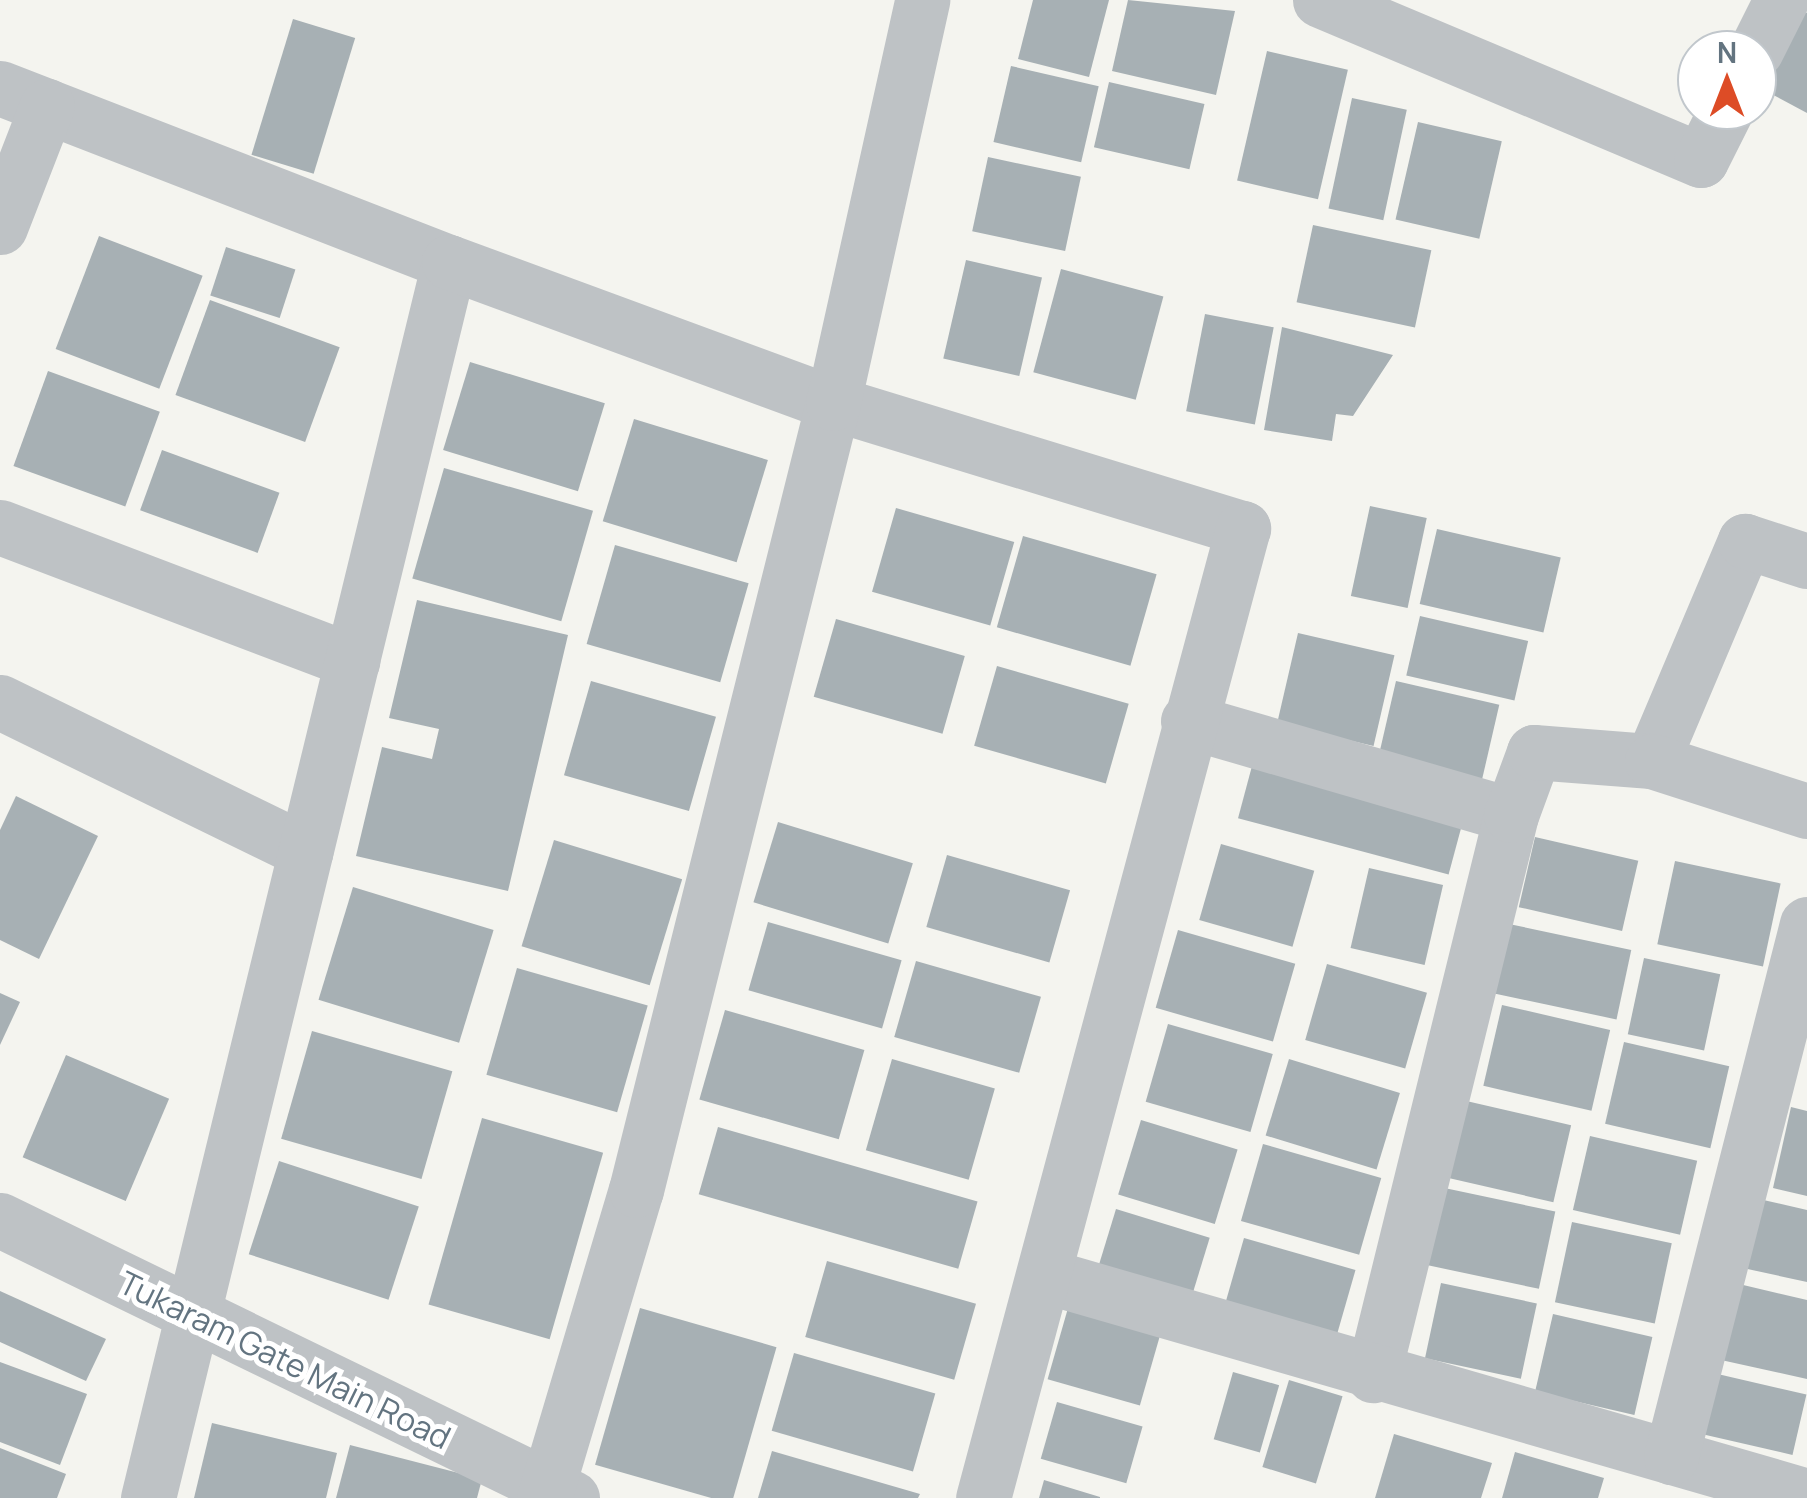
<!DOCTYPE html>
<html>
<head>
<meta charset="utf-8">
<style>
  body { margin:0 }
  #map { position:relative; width:1807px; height:1498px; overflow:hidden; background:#f4f4ef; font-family:Manrope,sans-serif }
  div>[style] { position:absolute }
  .building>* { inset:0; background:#a7b0b4; transform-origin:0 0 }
  .minor>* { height:55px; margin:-27.5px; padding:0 27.5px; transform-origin:27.5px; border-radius:27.5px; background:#bec2c5 }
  span { translate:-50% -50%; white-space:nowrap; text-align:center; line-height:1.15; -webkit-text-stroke:10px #fff; paint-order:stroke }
  .street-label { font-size:32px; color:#637480 }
  .north { position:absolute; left:1677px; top:30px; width:100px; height:100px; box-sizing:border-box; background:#fff; border:2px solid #c1c7cc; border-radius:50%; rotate:0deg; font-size:28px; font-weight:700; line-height:40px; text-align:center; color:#637480 }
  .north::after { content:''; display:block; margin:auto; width:35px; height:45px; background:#dd4c26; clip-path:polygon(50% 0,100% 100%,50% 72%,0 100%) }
</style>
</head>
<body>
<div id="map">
  <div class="building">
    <div style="clip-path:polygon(1033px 0,1109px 0,1089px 77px,1018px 59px)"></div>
    <div style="clip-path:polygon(1128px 0,1235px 11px,1216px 95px,1112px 71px)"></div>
    <div style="clip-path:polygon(1804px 11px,1807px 13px,1807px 113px,1762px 89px)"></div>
    <div style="left:293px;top:19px;width:65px;height:142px;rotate:17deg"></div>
    <div style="left:1267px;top:51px;width:83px;height:133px;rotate:13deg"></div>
    <div style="left:1011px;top:66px;width:90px;height:78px;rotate:13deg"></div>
    <div style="left:1109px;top:82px;width:98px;height:67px;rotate:13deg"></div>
    <div style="left:1352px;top:98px;width:56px;height:113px;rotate:12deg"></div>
    <div style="left:1418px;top:122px;width:86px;height:100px;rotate:13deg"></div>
    <div style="left:988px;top:157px;width:95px;height:76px;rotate:12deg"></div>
    <div style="left:1313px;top:225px;width:121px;height:79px;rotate:12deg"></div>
    <div style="left:99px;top:236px;width:111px;height:121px;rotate:21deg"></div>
    <div style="left:226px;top:247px;width:73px;height:51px;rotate:18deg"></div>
    <div style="left:966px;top:260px;width:78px;height:101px;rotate:13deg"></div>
    <div style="left:1061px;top:269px;width:106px;height:107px;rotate:15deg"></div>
    <div style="left:210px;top:300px;width:138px;height:101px;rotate:20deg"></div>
    <div style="left:1205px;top:314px;width:70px;height:99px;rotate:11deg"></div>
    <div style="clip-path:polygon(1282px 327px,1393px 355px,1353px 416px,1336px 414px,1332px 441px,1264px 430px)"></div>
    <div style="left:470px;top:362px;width:141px;height:92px;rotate:17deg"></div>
    <div style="left:48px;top:371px;width:119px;height:101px;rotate:20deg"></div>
    <div style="left:634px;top:419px;width:140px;height:107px;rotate:17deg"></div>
    <div style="left:162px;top:450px;width:125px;height:64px;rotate:20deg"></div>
    <div style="left:444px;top:468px;width:155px;height:115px;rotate:16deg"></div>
    <div style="left:1370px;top:506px;width:58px;height:92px;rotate:12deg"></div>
    <div style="left:896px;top:508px;width:123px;height:87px;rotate:16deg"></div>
    <div style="left:1437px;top:529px;width:127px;height:77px;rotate:13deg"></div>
    <div style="left:1023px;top:536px;width:139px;height:95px;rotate:16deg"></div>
    <div style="left:615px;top:545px;width:139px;height:103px;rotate:16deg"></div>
    <div style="clip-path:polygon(417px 600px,568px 635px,508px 891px,356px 856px,382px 747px,432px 759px,439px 729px,389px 718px)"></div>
    <div style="left:1420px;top:616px;width:111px;height:61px;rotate:13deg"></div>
    <div style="left:836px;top:619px;width:134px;height:81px;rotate:16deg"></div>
    <div style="left:1298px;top:633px;width:99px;height:93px;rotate:13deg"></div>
    <div style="left:997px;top:666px;width:137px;height:83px;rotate:16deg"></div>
    <div style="left:591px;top:681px;width:130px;height:98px;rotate:16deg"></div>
    <div style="left:1396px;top:681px;width:106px;height:79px;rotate:13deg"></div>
    <div style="left:1252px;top:766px;width:218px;height:54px;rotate:15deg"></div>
    <div style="clip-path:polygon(16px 796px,98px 836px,39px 959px,0 940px,0 830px)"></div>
    <div style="left:778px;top:822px;width:141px;height:84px;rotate:17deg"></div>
    <div style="left:1535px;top:837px;width:106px;height:72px;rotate:13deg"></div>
    <div style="left:554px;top:840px;width:134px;height:111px;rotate:17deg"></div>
    <div style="left:1221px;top:844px;width:97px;height:79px;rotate:16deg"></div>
    <div style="left:947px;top:855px;width:128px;height:75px;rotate:16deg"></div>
    <div style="left:1675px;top:861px;width:108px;height:85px;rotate:12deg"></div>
    <div style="left:1369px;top:868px;width:76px;height:82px;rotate:13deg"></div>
    <div style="left:353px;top:887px;width:147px;height:118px;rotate:17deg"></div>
    <div style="left:768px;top:922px;width:139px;height:71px;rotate:16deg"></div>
    <div style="left:1509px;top:924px;width:125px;height:71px;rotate:12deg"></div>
    <div style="left:1178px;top:930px;width:122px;height:81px;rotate:16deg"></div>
    <div style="left:1644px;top:958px;width:78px;height:78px;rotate:12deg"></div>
    <div style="left:916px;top:961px;width:130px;height:79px;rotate:16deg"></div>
    <div style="left:1327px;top:964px;width:104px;height:79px;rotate:16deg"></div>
    <div style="left:517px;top:968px;width:136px;height:111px;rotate:16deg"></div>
    <div style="clip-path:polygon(0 993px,20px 1002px,0 1045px)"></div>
    <div style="left:1502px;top:1005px;width:111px;height:83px;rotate:13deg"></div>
    <div style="left:725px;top:1010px;width:145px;height:93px;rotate:16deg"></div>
    <div style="left:1168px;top:1024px;width:109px;height:81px;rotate:16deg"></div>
    <div style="left:312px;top:1031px;width:146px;height:112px;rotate:16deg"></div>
    <div style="left:1624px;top:1042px;width:108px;height:84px;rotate:13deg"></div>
    <div style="left:66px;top:1055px;width:112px;height:111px;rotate:23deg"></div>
    <div style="left:892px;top:1059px;width:107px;height:95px;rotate:16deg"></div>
    <div style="left:1289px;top:1059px;width:116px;height:80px;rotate:17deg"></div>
    <div style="left:1462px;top:1100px;width:112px;height:79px;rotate:13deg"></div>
    <div style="clip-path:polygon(1791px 1107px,1807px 1111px,1807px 1196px,1773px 1188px)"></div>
    <div style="left:482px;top:1118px;width:126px;height:194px;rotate:16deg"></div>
    <div style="left:1141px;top:1120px;width:101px;height:78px;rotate:17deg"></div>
    <div style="left:718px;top:1127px;width:270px;height:70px;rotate:16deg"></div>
    <div style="left:1590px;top:1136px;width:110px;height:76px;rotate:13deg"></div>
    <div style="left:1263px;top:1144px;width:123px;height:80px;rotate:16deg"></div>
    <div style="left:279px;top:1161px;width:147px;height:98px;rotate:18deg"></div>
    <div style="left:1435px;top:1186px;width:123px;height:79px;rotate:12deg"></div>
    <div style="clip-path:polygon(1759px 1199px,1807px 1210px,1807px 1282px,1743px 1268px)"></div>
    <div style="left:1116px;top:1209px;width:98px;height:75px;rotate:17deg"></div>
    <div style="left:1572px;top:1222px;width:102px;height:82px;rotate:12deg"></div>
    <div style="left:1244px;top:1238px;width:116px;height:74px;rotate:16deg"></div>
    <div style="left:827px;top:1261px;width:155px;height:79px;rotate:16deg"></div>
    <div style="left:1441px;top:1283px;width:98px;height:77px;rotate:12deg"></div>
    <div style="clip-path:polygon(1739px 1284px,1807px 1300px,1807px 1379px,1721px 1360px)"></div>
    <div style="clip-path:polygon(0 1291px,106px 1339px,86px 1381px,0 1342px)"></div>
    <div style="left:640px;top:1308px;width:142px;height:163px;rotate:16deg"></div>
    <div style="left:1068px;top:1308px;width:96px;height:74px;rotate:16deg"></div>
    <div style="left:1553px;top:1314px;width:102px;height:80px;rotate:13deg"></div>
    <div style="left:794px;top:1353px;width:147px;height:81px;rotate:16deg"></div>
    <div style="clip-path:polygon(0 1362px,87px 1394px,60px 1465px,0 1442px)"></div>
    <div style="left:1233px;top:1372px;width:48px;height:70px;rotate:16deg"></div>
    <div style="left:1709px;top:1372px;width:100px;height:62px;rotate:13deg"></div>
    <div style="left:1289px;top:1380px;width:56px;height:91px;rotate:17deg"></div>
    <div style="left:1057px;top:1402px;width:89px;height:59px;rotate:16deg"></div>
    <div style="clip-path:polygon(212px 1423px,337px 1453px,326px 1498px,194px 1498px)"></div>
    <div style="clip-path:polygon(1394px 1434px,1492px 1463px,1481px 1498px,1375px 1498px)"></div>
    <div style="clip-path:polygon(350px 1445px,482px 1479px,477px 1498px,336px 1498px)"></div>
    <div style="clip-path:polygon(0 1448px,66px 1474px,57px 1498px,0 1498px)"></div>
    <div style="clip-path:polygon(772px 1451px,920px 1494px,918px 1498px,758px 1498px)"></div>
    <div style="clip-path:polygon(1515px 1452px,1604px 1478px,1598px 1498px,1502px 1498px)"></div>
    <div style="clip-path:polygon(1044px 1480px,1100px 1497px,1100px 1498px,1039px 1498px)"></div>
  </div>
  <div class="minor">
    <div style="left:1320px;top:0;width:413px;rotate:22.8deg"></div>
    <div style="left:1701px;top:160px;width:56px;rotate:-63.4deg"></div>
    <div style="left:1756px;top:50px;width:56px;rotate:-63.4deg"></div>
    <div style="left:0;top:88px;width:482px;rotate:21.2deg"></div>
    <div style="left:0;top:227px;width:130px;rotate:-68.8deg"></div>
    <div style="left:0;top:527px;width:377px;rotate:20.8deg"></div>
    <div style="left:0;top:702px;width:340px;rotate:26deg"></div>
    <div style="left:1188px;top:721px;width:336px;rotate:16.2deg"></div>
    <div style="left:1511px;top:815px;width:577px;rotate:103.84deg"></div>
    <div style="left:1652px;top:761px;width:239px;rotate:-67.1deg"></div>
    <div style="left:1745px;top:541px;width:65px;rotate:17.9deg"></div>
    <div style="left:1511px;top:815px;width:67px;rotate:-69.9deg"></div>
    <div style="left:1534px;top:752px;width:118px;rotate:4.4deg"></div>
    <div style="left:1652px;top:761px;width:163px;rotate:17.9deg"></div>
    <div style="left:0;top:1220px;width:636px;rotate:25.92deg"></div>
    <div style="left:1046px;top:1276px;width:792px;rotate:16.12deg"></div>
    <div style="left:1671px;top:1457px;width:550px;rotate:-75.69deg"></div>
    <div style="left:148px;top:1498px;width:1272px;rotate:-76.31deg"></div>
    <div style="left:449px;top:262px;width:409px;rotate:20.2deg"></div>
    <div style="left:833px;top:403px;width:429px;rotate:17deg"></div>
    <div style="left:1243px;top:528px;width:1004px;rotate:105deg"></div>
    <div style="left:544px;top:1498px;width:321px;rotate:-73.4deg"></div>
    <div style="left:636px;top:1190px;width:811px;rotate:-75.95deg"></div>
    <div style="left:833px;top:403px;width:413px;rotate:-77.5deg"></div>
  </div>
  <div class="street-label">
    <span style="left:285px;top:1360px;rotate:26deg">Tukaram Gate Main Road</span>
  </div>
  <div class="north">N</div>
</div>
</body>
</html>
